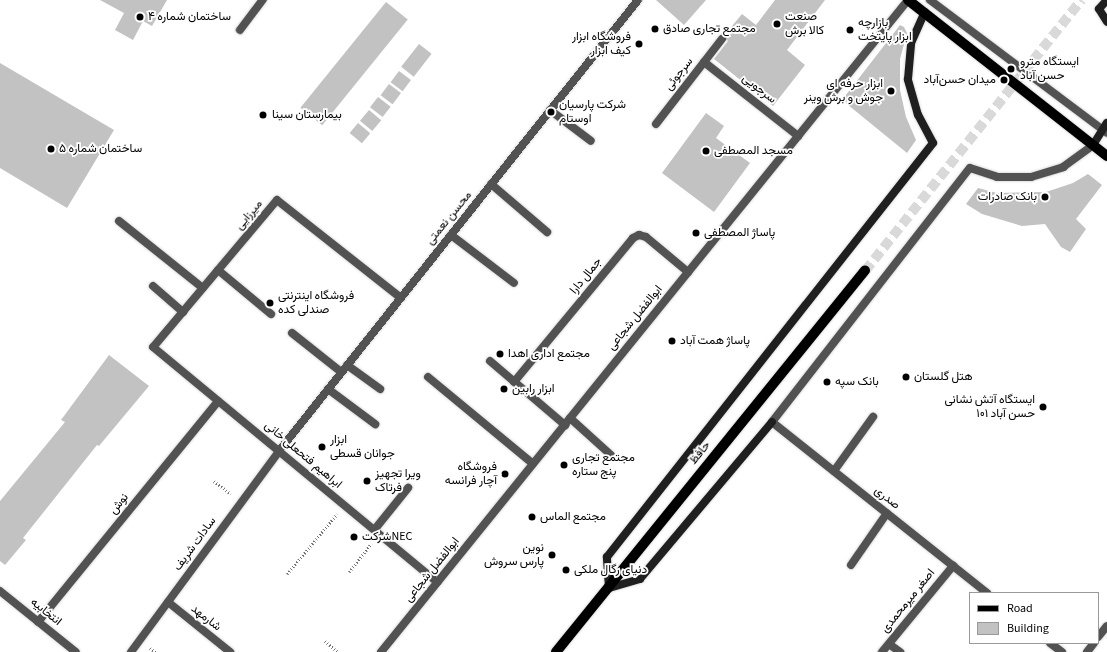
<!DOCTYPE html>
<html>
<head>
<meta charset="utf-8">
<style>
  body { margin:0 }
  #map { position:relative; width:1107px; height:652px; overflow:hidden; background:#fff; font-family:"Source Sans 3",Vazirmatn,sans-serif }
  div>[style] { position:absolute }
  .building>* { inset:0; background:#c2c2c2; transform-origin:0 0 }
  .primary-tunnel>* { height:10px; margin-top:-5px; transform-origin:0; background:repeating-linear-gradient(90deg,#d9d9d9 0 10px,transparent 0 15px) }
  .path>* { height:2.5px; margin-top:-1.25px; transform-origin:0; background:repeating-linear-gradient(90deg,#747474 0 1px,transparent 0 3px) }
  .roads { filter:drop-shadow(0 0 1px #dbdbdb) drop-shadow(0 0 1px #dbdbdb) }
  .service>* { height:8px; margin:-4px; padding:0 4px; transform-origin:4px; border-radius:4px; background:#525252 }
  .minor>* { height:8px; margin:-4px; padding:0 4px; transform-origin:4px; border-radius:4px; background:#525252 }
  .tertiary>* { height:8px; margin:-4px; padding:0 4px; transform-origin:4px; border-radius:4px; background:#525252 }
  .secondary>* { height:8px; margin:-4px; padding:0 4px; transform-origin:4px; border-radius:4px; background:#1f1f1f }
  .primary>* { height:10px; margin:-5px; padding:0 5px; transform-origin:5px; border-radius:5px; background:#000 }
  .dots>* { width:11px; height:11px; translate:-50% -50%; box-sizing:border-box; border:2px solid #fff; border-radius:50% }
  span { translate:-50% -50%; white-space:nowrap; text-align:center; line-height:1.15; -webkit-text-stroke:3.5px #fff; paint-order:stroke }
  .poi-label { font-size:12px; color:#000 }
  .left { translate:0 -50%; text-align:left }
  .right { translate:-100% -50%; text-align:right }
  .street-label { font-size:12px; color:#000 }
  .legend { position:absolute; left:969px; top:592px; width:130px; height:52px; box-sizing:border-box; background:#fff; border:1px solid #999; margin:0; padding:5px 7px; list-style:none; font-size:12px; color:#000 }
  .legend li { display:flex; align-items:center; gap:8px; height:20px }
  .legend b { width:20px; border:1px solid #999 }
</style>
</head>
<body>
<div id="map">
  <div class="building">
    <div style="clip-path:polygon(100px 0,167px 0,152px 26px,143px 21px,133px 40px,115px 30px,124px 13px)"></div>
    <div style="clip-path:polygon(656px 0,706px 0,684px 25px)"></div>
    <div style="clip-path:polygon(775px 0,825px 0,787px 50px,805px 65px,773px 106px,714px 59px,728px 41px,723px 37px,742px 14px,756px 25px)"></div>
    <div style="left:386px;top:2px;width:28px;height:136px;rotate:39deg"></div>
    <div style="clip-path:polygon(900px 25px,904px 27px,907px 33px,900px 59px,900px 90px,906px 117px,916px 140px,907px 153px,842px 100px)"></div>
    <div style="left:419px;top:44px;width:16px;height:29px;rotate:38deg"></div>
    <div style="clip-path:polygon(0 63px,114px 130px,67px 208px,0 168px)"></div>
    <div style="left:399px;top:71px;width:15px;height:14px;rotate:37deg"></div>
    <div style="left:389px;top:84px;width:15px;height:14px;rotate:37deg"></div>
    <div style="left:378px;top:97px;width:16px;height:13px;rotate:38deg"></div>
    <div style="left:369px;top:110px;width:16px;height:14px;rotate:40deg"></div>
    <div style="clip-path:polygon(706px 113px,724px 126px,716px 138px,750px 163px,714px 212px,662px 173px)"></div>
    <div style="left:358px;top:123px;width:16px;height:13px;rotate:40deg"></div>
    <div style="clip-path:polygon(1088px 174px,1102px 185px,1076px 219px,1086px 229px,1070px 252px,1061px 247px,1045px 224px,1022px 226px,982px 214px,966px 204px,978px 188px,997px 193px,1046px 192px,1073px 183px)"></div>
    <div style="clip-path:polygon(109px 355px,149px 386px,99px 446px,97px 445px,23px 538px,26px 540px,5px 565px,0 561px,0 501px,65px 422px,61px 420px)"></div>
  </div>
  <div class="primary-tunnel">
    <div style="left:865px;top:271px;width:347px;rotate:-51.4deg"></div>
  </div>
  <div class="path">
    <div style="left:214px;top:481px;width:21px;rotate:37deg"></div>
    <div style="left:349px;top:572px;width:36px;rotate:-52deg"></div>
    <div style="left:287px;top:574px;width:78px;rotate:-50.2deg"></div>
    <div style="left:325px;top:641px;width:17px;rotate:40deg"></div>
    <div style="left:150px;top:648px;width:7px;rotate:34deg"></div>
  </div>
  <div class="roads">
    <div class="service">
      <div style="left:930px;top:0;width:221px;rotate:36.9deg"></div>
      <div style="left:550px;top:110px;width:51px;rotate:37.1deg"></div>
      <div style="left:491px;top:184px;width:74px;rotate:40.6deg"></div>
      <div style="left:119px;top:221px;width:107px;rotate:38.6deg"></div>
      <div style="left:451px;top:235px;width:79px;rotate:37.3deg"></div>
      <div style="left:218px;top:270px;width:69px;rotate:39.7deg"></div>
      <div style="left:153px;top:286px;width:40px;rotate:41deg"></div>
      <div style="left:292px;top:333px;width:63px;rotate:38.5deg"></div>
      <div style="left:347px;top:365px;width:41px;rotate:36deg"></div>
      <div style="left:428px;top:377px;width:136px;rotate:39.6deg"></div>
      <div style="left:328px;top:389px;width:59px;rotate:36.7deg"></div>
      <div style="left:570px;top:418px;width:55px;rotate:42.1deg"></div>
      <div style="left:772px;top:422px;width:322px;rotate:-52.1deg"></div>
      <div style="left:970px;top:168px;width:28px;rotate:18deg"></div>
      <div style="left:997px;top:177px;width:34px"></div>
      <div style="left:1031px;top:177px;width:34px;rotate:-17deg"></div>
      <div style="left:1063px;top:167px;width:37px;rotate:-36deg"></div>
      <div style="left:834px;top:471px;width:67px;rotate:-54.2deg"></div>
      <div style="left:375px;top:529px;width:53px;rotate:-51.2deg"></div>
      <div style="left:851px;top:565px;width:63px;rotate:-55.3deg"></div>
      <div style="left:1098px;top:637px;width:14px;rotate:-51deg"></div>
      <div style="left:889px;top:644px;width:14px;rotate:36deg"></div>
      <div style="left:1087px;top:652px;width:11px;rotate:-52deg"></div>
    </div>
    <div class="minor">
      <div style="left:240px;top:30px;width:38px;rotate:-53deg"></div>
      <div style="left:704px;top:62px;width:120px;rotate:38.2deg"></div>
      <div style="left:656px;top:124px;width:108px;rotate:-52.2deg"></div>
      <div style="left:401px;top:298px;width:158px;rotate:-141.7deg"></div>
      <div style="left:277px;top:200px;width:192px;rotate:130.1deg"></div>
      <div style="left:153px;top:347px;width:369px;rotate:39.6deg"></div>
      <div style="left:490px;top:361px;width:99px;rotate:40.5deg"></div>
      <div style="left:514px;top:382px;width:187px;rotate:-50.4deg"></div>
      <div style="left:633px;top:238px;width:7px;rotate:-27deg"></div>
      <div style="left:639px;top:235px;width:7px;rotate:16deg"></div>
      <div style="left:646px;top:237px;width:55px;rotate:39.8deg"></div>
      <div style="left:772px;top:422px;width:275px;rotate:38.5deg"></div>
      <div style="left:0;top:591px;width:97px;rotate:38.8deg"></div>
      <div style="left:168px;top:602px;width:80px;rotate:38.9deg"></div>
      <div style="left:38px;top:622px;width:285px;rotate:-50.8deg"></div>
      <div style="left:1050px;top:643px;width:15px;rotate:37deg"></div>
      <div style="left:381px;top:652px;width:838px;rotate:-51.05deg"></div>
      <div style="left:882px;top:652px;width:112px;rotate:-50.5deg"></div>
    </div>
    <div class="tertiary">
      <div style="left:131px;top:652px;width:250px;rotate:-53.6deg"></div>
      <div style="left:279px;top:451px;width:576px;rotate:-51.48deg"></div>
    </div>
    <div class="secondary">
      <div style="left:1107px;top:0;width:12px;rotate:132deg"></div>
      <div style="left:1099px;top:9px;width:15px;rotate:58deg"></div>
      <div style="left:1093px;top:145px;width:26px;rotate:-58deg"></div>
      <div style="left:772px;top:422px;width:205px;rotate:130.1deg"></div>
      <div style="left:640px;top:579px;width:32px;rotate:164deg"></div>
      <div style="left:609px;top:588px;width:31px;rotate:-94deg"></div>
      <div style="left:607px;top:557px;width:527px;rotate:-51.78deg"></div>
      <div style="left:933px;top:143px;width:32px;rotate:-118deg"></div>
      <div style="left:918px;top:115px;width:37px;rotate:-106deg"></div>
      <div style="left:908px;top:79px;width:36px;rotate:-85deg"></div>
      <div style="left:911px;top:43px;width:34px;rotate:-66deg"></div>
    </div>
    <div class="primary">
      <div style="left:908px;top:0;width:253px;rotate:38.1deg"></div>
      <div style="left:556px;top:652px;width:491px;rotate:-51deg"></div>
    </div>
  </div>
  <div class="dots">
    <div style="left:140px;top:17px;background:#000"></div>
    <div style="left:777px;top:24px;background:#000"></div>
    <div style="left:655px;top:29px;background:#000"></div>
    <div style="left:850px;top:30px;background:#000"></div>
    <div style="left:639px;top:44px;background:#000"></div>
    <div style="left:1011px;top:69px;background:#000"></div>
    <div style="left:1004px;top:80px;background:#000"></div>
    <div style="left:891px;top:91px;background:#000"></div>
    <div style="left:551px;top:112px;background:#000"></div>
    <div style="left:263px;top:115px;background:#000"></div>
    <div style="left:51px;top:149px;background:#000"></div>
    <div style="left:706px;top:151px;background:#000"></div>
    <div style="left:1045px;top:197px;background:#000"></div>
    <div style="left:696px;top:233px;background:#000"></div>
    <div style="left:270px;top:303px;background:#000"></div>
    <div style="left:672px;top:341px;background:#000"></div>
    <div style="left:500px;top:354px;background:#000"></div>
    <div style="left:906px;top:377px;background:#000"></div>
    <div style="left:827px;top:382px;background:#000"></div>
    <div style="left:504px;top:389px;background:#000"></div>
    <div style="left:1043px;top:407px;background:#000"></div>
    <div style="left:322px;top:447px;background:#000"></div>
    <div style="left:564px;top:465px;background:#000"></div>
    <div style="left:505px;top:474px;background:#000"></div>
    <div style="left:367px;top:481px;background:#000"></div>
    <div style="left:532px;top:517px;background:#000"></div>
    <div style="left:354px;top:537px;background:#000"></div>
    <div style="left:552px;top:555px;background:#000"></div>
    <div style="left:566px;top:570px;background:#000"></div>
  </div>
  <div class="poi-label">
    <span class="left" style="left:148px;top:17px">ساختمان شماره ۴</span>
    <span class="left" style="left:785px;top:24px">صنعت<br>کالا برش</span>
    <span class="left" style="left:858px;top:30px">بازارچه<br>ابزار پایتخت</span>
    <span class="left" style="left:663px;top:29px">مجتمع تجاری صادق</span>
    <span class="right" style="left:631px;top:44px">فروشگاه ابزار<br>کیف ابزار</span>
    <span class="left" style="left:1020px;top:69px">ایستگاه مترو<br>حسن آباد</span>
    <span class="right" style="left:996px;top:80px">میدان حسن‌آباد</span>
    <span class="right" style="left:883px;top:91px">ابزار حرفه ای<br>جوش و برش وینر</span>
    <span class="left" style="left:559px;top:112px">شرکت پارسیان<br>اوستام</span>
    <span class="left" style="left:272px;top:115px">بیمارستان سینا</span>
    <span class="left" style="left:59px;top:149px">ساختمان شماره ۵</span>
    <span class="left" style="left:714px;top:151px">مسجد المصطفی</span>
    <span class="right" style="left:1037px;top:197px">بانک صادرات</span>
    <span class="left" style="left:704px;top:233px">پاساژ المصطفی</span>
    <span class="left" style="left:278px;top:303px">فروشگاه اینترنتی<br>صندلی کده</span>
    <span class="left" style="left:680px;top:341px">پاساژ همت آباد</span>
    <span class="left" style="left:508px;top:354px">مجتمع اداری اهدا</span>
    <span class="left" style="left:914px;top:377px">هتل گلستان</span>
    <span class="left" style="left:835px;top:382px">بانک سپه</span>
    <span class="left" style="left:512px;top:389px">ابزار رابین</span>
    <span class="right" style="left:1035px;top:407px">ایستگاه آتش نشانی<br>۱۰۱ حسن آباد</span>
    <span class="left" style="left:330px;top:447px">ابزار<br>جوانان قسطی</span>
    <span class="left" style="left:572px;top:465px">مجتمع تجاری<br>پنج ستاره</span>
    <span class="right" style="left:497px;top:474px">فروشگاه<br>آچار فرانسه</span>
    <span class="left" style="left:375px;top:481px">ویرا تجهیز<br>فرتاک</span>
    <span class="left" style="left:540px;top:517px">مجتمع الماس</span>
    <span class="left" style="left:362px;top:537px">شرکتNEC</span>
    <span class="right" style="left:544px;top:555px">نوین<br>پارس سروش</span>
    <span class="left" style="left:574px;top:570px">دنیای رگال ملکی</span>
  </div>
  <div class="street-label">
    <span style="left:679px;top:74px;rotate:-52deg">سرجوئی</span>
    <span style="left:759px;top:89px;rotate:38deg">سرجویی</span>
    <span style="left:249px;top:215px;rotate:-50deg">میرزایی</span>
    <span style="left:449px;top:218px;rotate:-51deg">محسن نعمتی</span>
    <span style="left:586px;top:276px;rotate:-51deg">جمال دارا</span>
    <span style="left:635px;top:318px;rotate:-51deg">ابوالفضل شجاعی</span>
    <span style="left:700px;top:453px;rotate:-51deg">حافظ</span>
    <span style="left:303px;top:455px;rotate:40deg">ابراهیم فتحعلی خانی</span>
    <span style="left:887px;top:498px;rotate:38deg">صدری</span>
    <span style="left:119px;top:504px;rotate:-51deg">نوش</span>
    <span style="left:195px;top:544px;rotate:-54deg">سادات شریف</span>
    <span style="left:432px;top:570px;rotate:-51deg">ابوالفضل شجاعی</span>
    <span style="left:908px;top:601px;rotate:-51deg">اصغر میرمحمدی</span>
    <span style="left:46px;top:612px;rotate:39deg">انتخابیه</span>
    <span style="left:206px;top:618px;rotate:38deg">شارمهد</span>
  </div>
  <ul class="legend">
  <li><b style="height:5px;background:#000"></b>Road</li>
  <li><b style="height:11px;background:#c2c2c2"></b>Building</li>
  </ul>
</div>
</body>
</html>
